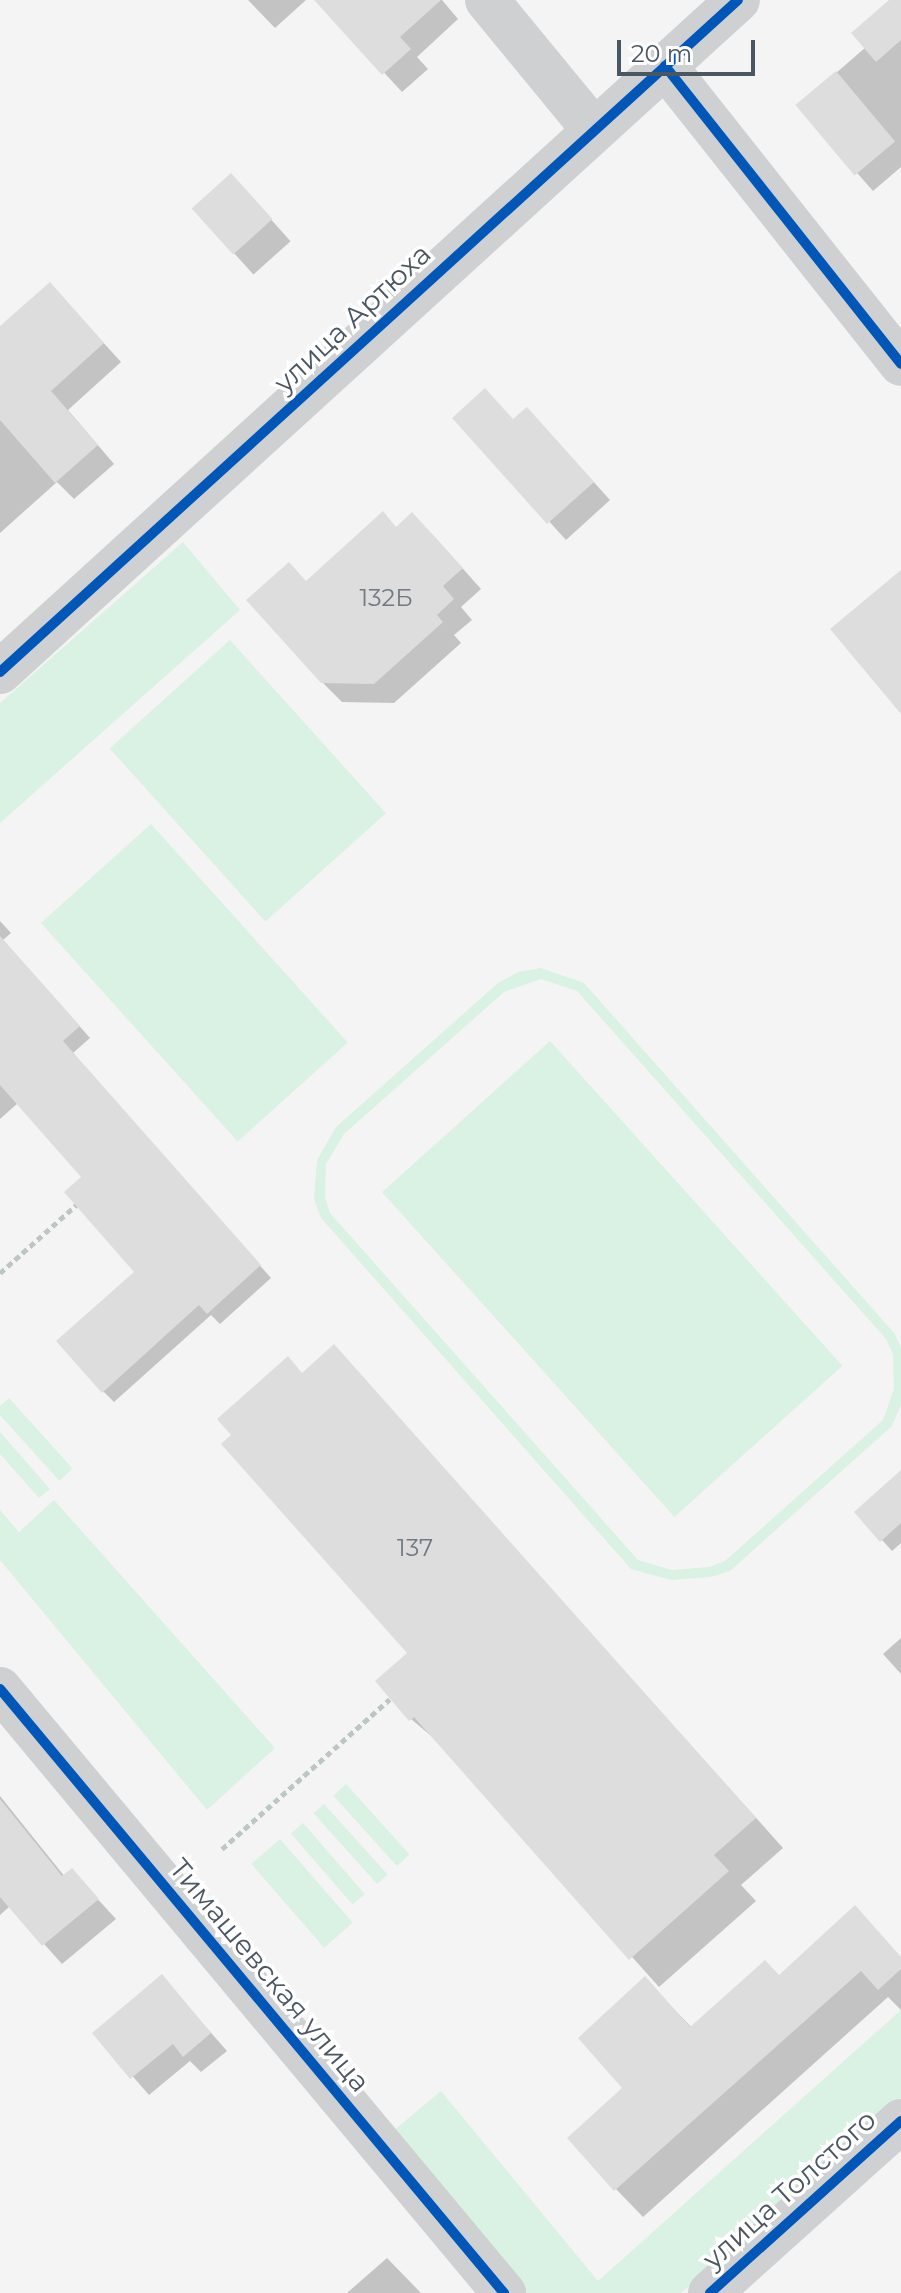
<!DOCTYPE html>
<html>
<head>
<meta charset="utf-8">
<style>
  body { margin:0 }
  #map { position:relative; width:901px; height:2293px; overflow:hidden; background:#f4f4f4; font-family:Montserrat,sans-serif }
  div>[style] { position:absolute }
  .green>* { inset:0; background:#d9f2e3; transform-origin:0 0 }
  .shadow>* { inset:0; background:#0003; transform-origin:0 0 }
  .building>* { inset:0; background:#ddddde; transform-origin:0 0 }
  .path>* { height:5px; margin-top:-2.5px; transform-origin:0; background:repeating-linear-gradient(90deg,#bcc7c4 0 6px,transparent 0 10px) }
  .minor>* { height:44px; margin:-22px; padding:0 22px; transform-origin:22px; border-radius:22px; background:#ced0d2 }
  .cycleway>* { height:10px; margin:-5px; padding:0 5px; transform-origin:5px; border-radius:5px; background:#0057b8 }
  span { translate:-50% -50%; white-space:nowrap; text-align:center; line-height:1.15; -webkit-text-stroke:7px #fff; paint-order:stroke }
  .number-label { font-size:24px; color:#707881 }
  .number-label span { -webkit-text-stroke-width:0 }
  .street-label { font-size:28px; color:#4a5661 }
  .scale { position:absolute; left:617px; top:40px; width:138px; height:36px; box-sizing:border-box; border:4px solid #4a5661; border-top:0; padding-left:10px; font-size:24px; line-height:28px; white-space:nowrap; color:#4a5661; -webkit-text-stroke:6px #fff; paint-order:stroke }
</style>
</head>
<body>
<div id="map">
  <div class="green">
    <div style="clip-path:polygon(183px 542px,240px 610px,0 823px,0 703px)"></div>
    <div style="left:230px;top:640px;width:233px;height:162px;rotate:48deg"></div>
    <div style="left:151px;top:824px;width:294px;height:148px;rotate:48deg"></div>
    <div style="clip-path:polygon(evenodd,541px 968px,584px 983px,895px 1334px,901px 1348px,901px 1405px,892px 1426px,730px 1571px,711px 1577px,671px 1580px,631px 1569px,321px 1218px,314px 1199px,317px 1160px,336px 1127px,498px 983px,518px 972px,541px 968px,541px 979px,577px 991px,886px 1339px,893px 1354px,894px 1389px,883px 1420px,725px 1561px,709px 1567px,672px 1570px,638px 1560px,330px 1213px,325px 1197px,326px 1164px,344px 1134px,504px 992px,541px 979px)"></div>
    <div style="left:550px;top:1041px;width:437px;height:226px;rotate:48deg"></div>
    <div style="left:9px;top:1398px;width:95px;height:18px;rotate:48deg"></div>
    <div style="clip-path:polygon(0 1432px,50px 1489px,39px 1498px,0 1454px)"></div>
    <div style="clip-path:polygon(54px 1500px,275px 1748px,207px 1810px,0 1560px,0 1510px,19px 1532px)"></div>
    <div style="left:346px;top:1784px;width:95px;height:17px;rotate:48deg"></div>
    <div style="left:324px;top:1804px;width:95px;height:14px;rotate:48deg"></div>
    <div style="left:303px;top:1823px;width:94px;height:16px;rotate:49deg"></div>
    <div style="left:280px;top:1839px;width:111px;height:38px;rotate:49deg"></div>
    <div style="clip-path:polygon(901px 2010px,901px 2098px,681px 2293px,527px 2293px,392px 2132px,441px 2091px,598px 2281px)"></div>
  </div>
  <div class="shadow">
    <div style="clip-path:polygon(248px 0,306px 0,275px 28px)"></div>
    <div style="clip-path:polygon(317px 0,442px 0,458px 19px,417px 57px,428px 69px,402px 92px)"></div>
    <div style="clip-path:polygon(892px 0,901px 0,901px 167px,873px 191px,798px 106px,866px 47px)"></div>
    <div style="left:231px;top:175px;width:89px;height:50px;rotate:48deg"></div>
    <div style="clip-path:polygon(50px 284px,121px 362px,68px 410px,114px 464px,74px 499px,57px 482px,0 533px,0 329px)"></div>
    <div style="clip-path:polygon(455px 418px,544px 427px,610px 500px,566px 540px)"></div>
    <div style="clip-path:polygon(397px 528px,431px 533px,481px 589px,461px 607px,472px 620px,454px 635px,461px 643px,394px 703px,342px 702px,322px 682px,307px 582px)"></div>
    <div style="clip-path:polygon(0 921px,11px 933px,3px 940px,90px 1038px,73px 1053px,271px 1278px,220px 1324px,211px 1315px,114px 1402px,103px 1391px,137px 1272px,84px 1177px,18px 1103px,0 1119px)"></div>
    <div style="clip-path:polygon(334px 1347px,783px 1848px,741px 1885px,756px 1901px,659px 1987px,442px 1745px,411px 1719px,410px 1653px,303px 1375px)"></div>
    <div style="clip-path:polygon(901px 1500px,901px 1543px,892px 1551px,857px 1512px)"></div>
    <div style="clip-path:polygon(901px 1638px,901px 1674px,883px 1654px)"></div>
    <div style="clip-path:polygon(0 1796px,65px 1877px,72px 1871px,116px 1919px,62px 1964px,10px 1906px,0 1915px)"></div>
    <div style="clip-path:polygon(901px 1957px,901px 2010px,888px 1997px,643px 2217px,616px 2189px,625px 2088px,645px 1979px,692px 2028px,780px 1977px)"></div>
    <div style="clip-path:polygon(162px 1977px,227px 2051px,201px 2072px,190px 2061px,149px 2095px,95px 2033px)"></div>
    <div style="clip-path:polygon(387px 2258px,421px 2293px,347px 2293px)"></div>
  </div>
  <div class="building">
    <div style="clip-path:polygon(314px 0,441px 0,400px 37px,411px 49px,382px 75px)"></div>
    <div style="clip-path:polygon(889px 0,901px 0,901px 40px,876px 62px,851px 33px)"></div>
    <div style="left:836px;top:71px;width:92px;height:53px;rotate:50deg"></div>
    <div style="left:231px;top:173px;width:62px;height:53px;rotate:48deg"></div>
    <div style="clip-path:polygon(50px 282px,104px 343px,51px 391px,98px 445px,55px 483px,0 420px,0 326px)"></div>
    <div style="clip-path:polygon(485px 388px,513px 419px,527px 407px,594px 482px,547px 524px,452px 418px)"></div>
    <div style="clip-path:polygon(383px 511px,396px 527px,412px 512px,463px 568px,443px 586px,454px 599px,437px 615px,443px 622px,374px 684px,321px 683px,246px 600px,289px 562px,306px 581px)"></div>
    <div style="clip-path:polygon(901px 570px,901px 714px,830px 629px)"></div>
    <div style="clip-path:polygon(0 936px,80px 1026px,63px 1041px,261px 1265px,207px 1314px,199px 1305px,102px 1393px,56px 1341px,134px 1272px,64px 1192px,81px 1177px,0 1085px)"></div>
    <div style="clip-path:polygon(334px 1344px,756px 1818px,714px 1855px,729px 1871px,629px 1960px,414px 1717px,409px 1721px,375px 1681px,407px 1653px,221px 1444px,231px 1435px,217px 1419px,288px 1356px,302px 1373px)"></div>
    <div style="clip-path:polygon(901px 1470px,901px 1523px,880px 1542px,854px 1512px)"></div>
    <div style="clip-path:polygon(0 1799px,62px 1876px,72px 1868px,99px 1899px,42px 1946px,0 1897px)"></div>
    <div style="clip-path:polygon(855px 1905px,901px 1957px,901px 1969px,878px 1990px,861px 1971px,614px 2191px,567px 2138px,622px 2088px,578px 2038px,645px 1976px,690px 2027px,765px 1960px,779px 1975px)"></div>
    <div style="clip-path:polygon(162px 1974px,211px 2033px,183px 2057px,173px 2044px,130px 2079px,92px 2033px)"></div>
  </div>
  <div class="path">
    <div style="left:0;top:1273px;width:102px;rotate:-41.8deg"></div>
    <div style="left:222px;top:1849px;width:225px;rotate:-41.8deg"></div>
  </div>
  <div class="minor">
    <div style="left:487px;top:0;width:167px;rotate:50.6deg"></div>
    <div style="left:665px;top:66px;width:380px;rotate:51.6deg"></div>
    <div style="left:0;top:672px;width:998px;rotate:-42.32deg"></div>
    <div style="left:0;top:1689px;width:787px;rotate:50.16deg"></div>
    <div style="left:710px;top:2293px;width:257px;rotate:-42deg"></div>
  </div>
  <div class="cycleway">
    <div style="left:665px;top:66px;width:380px;rotate:51.6deg"></div>
    <div style="left:0;top:672px;width:998px;rotate:-42.32deg"></div>
    <div style="left:0;top:1689px;width:787px;rotate:50.16deg"></div>
    <div style="left:710px;top:2293px;width:257px;rotate:-42deg"></div>
  </div>
  <div class="number-label">
    <span style="left:386px;top:598px">132Б</span>
    <span style="left:415px;top:1548px">137</span>
  </div>
  <div class="street-label">
    <span style="left:352px;top:318px;rotate:-43deg">улица Артюха</span>
    <span style="left:270px;top:1975px;rotate:50deg">Тимашевская улица</span>
    <span style="left:789px;top:2189px;rotate:-42deg">улица Толстого</span>
  </div>
  <div class="scale">20 m</div>
</div>
</body>
</html>
